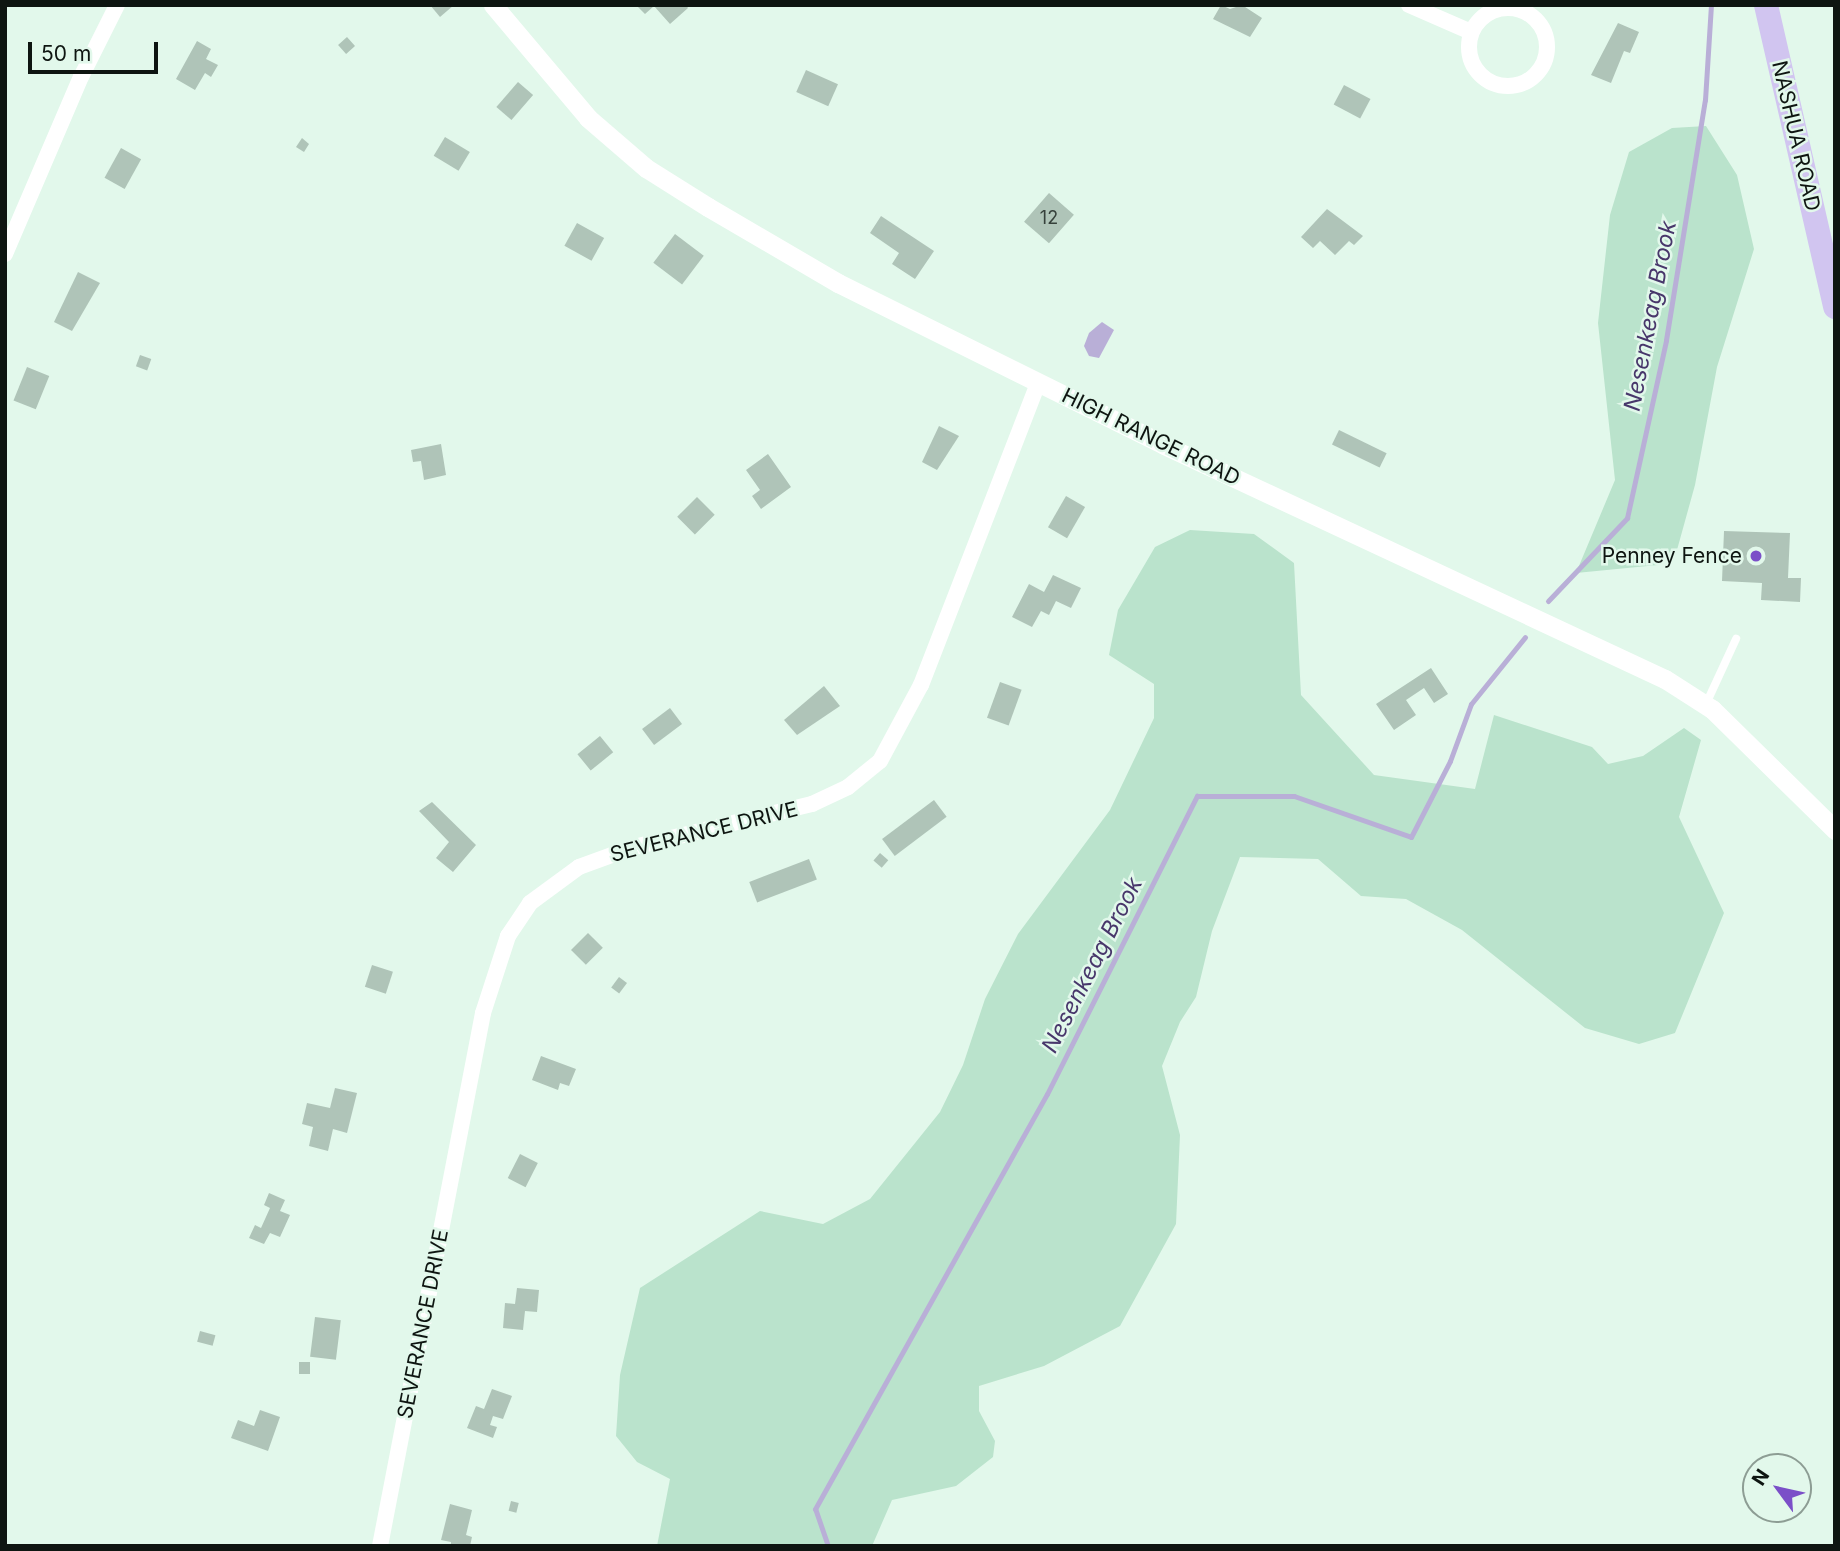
<!DOCTYPE html>
<html>
<head>
<meta charset="utf-8">
<style>
  body { margin:0 }
  #map { position:relative; width:1840px; height:1551px; overflow:hidden; background:#e2f8eb; font-family:Inter,sans-serif }
  div>[style] { position:absolute }
  .green>* { inset:0; background:#bae3cc }
  .water>* { inset:0; background:#b9afd7 }
  .stream>* { height:5px; margin:-2.5px; padding:0 2.5px; transform-origin:2.5px; border-radius:2.5px; background:#b9afd7 }
  .building>* { inset:0; background:#afc4b8; transform-origin:0 0 }
  .service>* { height:8px; margin:-4px; padding:0 4px; transform-origin:4px; border-radius:4px; background:#fff }
  .minor>* { height:16px; margin:-8px; padding:0 8px; transform-origin:8px; border-radius:8px; background:#fff }
  .minor>.ring { margin:-8px; padding:0; box-sizing:content-box; background:none; border:16px solid #fff; border-radius:50% }
  .tertiary>* { height:19px; margin:-9.5px; padding:0 9.5px; transform-origin:9.5px; border-radius:9.5px; background:#fff }
  .primary>* { height:24px; margin:-12px; padding:0 12px; transform-origin:12px; border-radius:12px; background:#d1c5f0 }
  .dots>* { width:19px; height:19px; translate:-50% -50%; box-sizing:border-box; border:4px solid #e2f8eb; border-radius:50% }
  span { translate:-50% -50%; white-space:nowrap; text-align:center; line-height:1.15; -webkit-text-stroke:5px #e2f8eb; paint-order:stroke }
  .number-label { font-size:18px; color:#36413b }
  .number-label span { -webkit-text-stroke-width:0 }
  .street-label { font-size:21px; color:#0e1511 }
  .poi-label { font-size:21px; color:#0e1511 }
  .right { translate:-100% -50%; text-align:right }
  .water-label { font-size:23px; color:#48376b; font-style:italic }
  .frame { position:absolute; inset:0; border:7px solid #0e1511; pointer-events:none }
  .north { position:absolute; left:1742px; top:1453px; width:70px; height:70px; box-sizing:border-box; background:#e2f8eb; border:2px solid #8d9d94; border-radius:50%; rotate:303deg; font-size:19px; font-weight:700; line-height:28px; text-align:center; color:#0e1511 }
  .north::after { content:''; display:block; margin:auto; width:24px; height:32px; background:#7b4fc8; clip-path:polygon(50% 0,100% 100%,50% 72%,0 100%) }
  .scale { position:absolute; left:28px; top:42px; width:130px; height:32px; box-sizing:border-box; border:4px solid #0e1511; border-top:0; padding-left:9px; font-size:21px; line-height:24px; white-space:nowrap; color:#0e1511; -webkit-text-stroke:5px #e2f8eb; paint-order:stroke }
</style>
</head>
<body>
<div id="map">
  <div class="green">
    <div style="clip-path:polygon(1706px 126px,1737px 175px,1754px 249px,1717px 367px,1695px 485px,1677px 550px,1658px 565px,1576px 573px,1615px 480px,1598px 323px,1610px 215px,1629px 152px,1672px 128px)"></div>
    <div style="clip-path:polygon(1190px 530px,1254px 534px,1294px 563px,1301px 695px,1374px 775px,1475px 789px,1494px 715px,1592px 747px,1608px 764px,1643px 756px,1684px 728px,1701px 740px,1679px 817px,1724px 913px,1675px 1033px,1639px 1044px,1585px 1028px,1462px 930px,1406px 899px,1361px 896px,1318px 859px,1240px 857px,1212px 931px,1196px 997px,1180px 1022px,1162px 1066px,1180px 1135px,1176px 1224px,1120px 1326px,1044px 1366px,979px 1386px,979px 1411px,995px 1441px,993px 1457px,956px 1486px,892px 1500px,872px 1546px,657px 1546px,670px 1479px,637px 1462px,616px 1436px,620px 1375px,640px 1288px,760px 1211px,823px 1224px,870px 1199px,940px 1112px,963px 1065px,985px 999px,1018px 934px,1110px 810px,1154px 718px,1154px 684px,1109px 655px,1118px 610px,1155px 547px)"></div>
  </div>
  <div class="water">
    <div style="clip-path:polygon(1102px 322px,1114px 330px,1099px 358px,1089px 356px,1084px 346px,1089px 333px)"></div>
  </div>
  <div class="stream">
    <div style="left:1548px;top:601px;width:115px;rotate:-46.4deg"></div>
    <div style="left:1627px;top:518px;width:182px;rotate:-77.6deg"></div>
    <div style="left:1666px;top:340px;width:243px;rotate:-80.8deg"></div>
    <div style="left:1705px;top:100px;width:95px;rotate:-86.4deg"></div>
    <div style="left:828px;top:1546px;width:39px;rotate:-109deg"></div>
    <div style="left:815px;top:1509px;width:475px;rotate:-60.8deg"></div>
    <div style="left:1047px;top:1094px;width:334px;rotate:-63.3deg"></div>
    <div style="left:1197px;top:796px;width:97px"></div>
    <div style="left:1294px;top:796px;width:124px;rotate:19.3deg"></div>
    <div style="left:1411px;top:837px;width:85px;rotate:-62.8deg"></div>
    <div style="left:1450px;top:761px;width:61px;rotate:-69.8deg"></div>
    <div style="left:1471px;top:704px;width:86px;rotate:-51.1deg"></div>
  </div>
  <div class="building">
    <div style="clip-path:polygon(430px 5px,454px 5px,440px 17px)"></div>
    <div style="clip-path:polygon(636px 5px,686px 5px,688px 8px,670px 24px,654px 6px,645px 14px)"></div>
    <div style="clip-path:polygon(1221px 5px,1230px 9px,1242px 5px,1262px 18px,1250px 37px,1213px 19px)"></div>
    <div style="clip-path:polygon(1618px 23px,1639px 32px,1630px 53px,1624px 51px,1611px 83px,1591px 75px)"></div>
    <div style="left:347px;top:37px;width:12px;height:12px;rotate:48deg"></div>
    <div style="clip-path:polygon(197px 41px,211px 49px,206px 59px,218px 65px,211px 77px,205px 73px,195px 90px,176px 79px)"></div>
    <div style="left:806px;top:70px;width:35px;height:24px;rotate:24deg"></div>
    <div style="left:518px;top:82px;width:20px;height:33px;rotate:41deg"></div>
    <div style="left:1344px;top:85px;width:30px;height:22px;rotate:28deg"></div>
    <div style="left:445px;top:137px;width:29px;height:22px;rotate:31deg"></div>
    <div style="clip-path:polygon(302px 138px,309px 144px,304px 152px,296px 147px)"></div>
    <div style="left:121px;top:148px;width:23px;height:34px;rotate:29deg"></div>
    <div style="left:1049px;top:193px;width:33px;height:38px;rotate:41deg"></div>
    <div style="clip-path:polygon(1327px 209px,1363px 236px,1354px 245px,1349px 241px,1335px 255px,1320px 241px,1313px 248px,1301px 237px)"></div>
    <div style="clip-path:polygon(881px 216px,934px 251px,915px 279px,892px 264px,899px 253px,870px 233px)"></div>
    <div style="left:577px;top:223px;width:31px;height:26px;rotate:29deg"></div>
    <div style="left:675px;top:234px;width:36px;height:36px;rotate:37deg"></div>
    <div style="clip-path:polygon(78px 272px,100px 283px,72px 331px,54px 322px)"></div>
    <div style="left:140px;top:355px;width:12px;height:12px;rotate:20deg"></div>
    <div style="left:27px;top:367px;width:24px;height:36px;rotate:22deg"></div>
    <div style="clip-path:polygon(939px 426px,959px 436px,937px 470px,922px 462px)"></div>
    <div style="left:1339px;top:430px;width:53px;height:16px;rotate:26deg"></div>
    <div style="clip-path:polygon(441px 444px,446px 475px,424px 480px,421px 461px,413px 462px,411px 450px)"></div>
    <div style="clip-path:polygon(768px 454px,791px 487px,761px 509px,752px 496px,760px 490px,746px 470px)"></div>
    <div style="left:1066px;top:496px;width:22px;height:36px;rotate:30deg"></div>
    <div style="left:697px;top:497px;width:25px;height:28px;rotate:45deg"></div>
    <div style="clip-path:polygon(1724px 531px,1790px 533px,1788px 578px,1801px 578px,1800px 602px,1761px 600px,1762px 583px,1722px 581px)"></div>
    <div style="clip-path:polygon(1053px 575px,1081px 588px,1071px 608px,1056px 601px,1049px 615px,1041px 611px,1032px 627px,1012px 617px,1029px 584px,1044px 592px)"></div>
    <div style="clip-path:polygon(1431px 668px,1448px 694px,1434px 703px,1424px 688px,1406px 700px,1416px 715px,1394px 730px,1376px 704px)"></div>
    <div style="left:1000px;top:682px;width:23px;height:38px;rotate:20deg"></div>
    <div style="clip-path:polygon(824px 686px,840px 706px,797px 735px,784px 720px)"></div>
    <div style="left:670px;top:708px;width:20px;height:35px;rotate:53deg"></div>
    <div style="left:600px;top:736px;width:21px;height:29px;rotate:51deg"></div>
    <div style="left:934px;top:800px;width:21px;height:65px;rotate:53deg"></div>
    <div style="clip-path:polygon(432px 802px,476px 845px,453px 872px,436px 858px,449px 842px,419px 811px)"></div>
    <div style="left:880px;top:853px;width:11px;height:10px;rotate:41deg"></div>
    <div style="left:809px;top:859px;width:22px;height:64px;rotate:69deg"></div>
    <div style="left:588px;top:933px;width:21px;height:24px;rotate:45deg"></div>
    <div style="left:372px;top:965px;width:22px;height:23px;rotate:18deg"></div>
    <div style="left:619px;top:977px;width:10px;height:13px;rotate:37deg"></div>
    <div style="clip-path:polygon(541px 1056px,576px 1069px,569px 1086px,560px 1083px,558px 1090px,532px 1080px)"></div>
    <div style="clip-path:polygon(335px 1088px,357px 1093px,347px 1133px,333px 1129px,328px 1151px,309px 1146px,313px 1127px,302px 1124px,307px 1103px,330px 1108px)"></div>
    <div style="left:520px;top:1154px;width:20px;height:27px;rotate:27deg"></div>
    <div style="clip-path:polygon(269px 1193px,285px 1200px,280px 1211px,290px 1215px,280px 1237px,270px 1233px,264px 1244px,249px 1238px,255px 1225px,261px 1228px,270px 1208px,264px 1205px)"></div>
    <div style="clip-path:polygon(517px 1288px,539px 1290px,537px 1312px,525px 1311px,523px 1330px,503px 1328px,505px 1303px,515px 1304px)"></div>
    <div style="left:315px;top:1317px;width:26px;height:40px;rotate:7deg"></div>
    <div style="left:200px;top:1331px;width:16px;height:11px;rotate:15deg"></div>
    <div style="left:299px;top:1362px;width:11px;height:12px"></div>
    <div style="clip-path:polygon(492px 1389px,512px 1396px,503px 1419px,493px 1416px,490px 1425px,497px 1427px,493px 1438px,467px 1428px,476px 1406px,484px 1409px)"></div>
    <div style="clip-path:polygon(260px 1410px,280px 1417px,268px 1451px,231px 1438px,238px 1420px,254px 1426px)"></div>
    <div style="left:511px;top:1501px;width:8px;height:10px;rotate:14deg"></div>
    <div style="clip-path:polygon(450px 1504px,472px 1510px,466px 1535px,472px 1537px,470px 1546px,451px 1546px,451px 1542px,441px 1540px)"></div>
  </div>
  <div class="service">
    <div style="left:1706px;top:704px;width:72px;rotate:-65.2deg"></div>
  </div>
  <div class="minor">
    <div style="left:1409px;top:5px;width:68px;rotate:23.5deg"></div>
    <div class="ring" style="left:1469px;top:8px;width:62px;height:62px"></div>
    <div style="left:5px;top:254px;width:193px;rotate:-66.8deg"></div>
    <div style="left:81px;top:77px;width:80px;rotate:-63.4deg"></div>
    <div style="left:380px;top:1546px;width:543px;rotate:-79.06deg"></div>
    <div style="left:483px;top:1013px;width:81px;rotate:-72deg"></div>
    <div style="left:508px;top:936px;width:40px;rotate:-56deg"></div>
    <div style="left:530px;top:903px;width:61px;rotate:-36.3deg"></div>
    <div style="left:579px;top:867px;width:59px;rotate:-20deg"></div>
    <div style="left:634px;top:847px;width:183px;rotate:-13.6deg"></div>
    <div style="left:812px;top:804px;width:40px;rotate:-25deg"></div>
    <div style="left:848px;top:787px;width:41px;rotate:-39.1deg"></div>
    <div style="left:880px;top:761px;width:86px;rotate:-61.7deg"></div>
    <div style="left:921px;top:685px;width:324px;rotate:-68.8deg"></div>
  </div>
  <div class="tertiary">
    <div style="left:493px;top:5px;width:148px;rotate:49.9deg"></div>
    <div style="left:588px;top:118px;width:77px;rotate:40.8deg"></div>
    <div style="left:646px;top:168px;width:73px;rotate:32.2deg"></div>
    <div style="left:708px;top:207px;width:151px;rotate:30.3deg"></div>
    <div style="left:838px;top:283px;width:364px;rotate:26.4deg"></div>
    <div style="left:1164px;top:445px;width:553px;rotate:25.04deg"></div>
    <div style="left:1665px;top:679px;width:56px;rotate:32.6deg"></div>
    <div style="left:1712px;top:709px;width:173px;rotate:44.5deg"></div>
  </div>
  <div class="primary">
    <div style="left:1766px;top:5px;width:310px;rotate:77.1deg"></div>
  </div>
  <div class="dots">
    <div style="left:1756px;top:556px;background:#7b4fc8"></div>
  </div>
  <div class="number-label">
    <span style="left:1049px;top:218px">12</span>
  </div>
  <div class="street-label">
    <span style="left:1796px;top:136px;rotate:77deg">NASHUA ROAD</span>
    <span style="left:1151px;top:437px;rotate:26deg">HIGH RANGE ROAD</span>
    <span style="left:704px;top:832px;rotate:-14deg">SEVERANCE DRIVE</span>
    <span style="left:423px;top:1324px;rotate:-79deg">SEVERANCE DRIVE</span>
  </div>
  <div class="poi-label">
    <span class="right" style="left:1742px;top:556px">Penney Fence</span>
  </div>
  <div class="water-label">
    <span style="left:1650px;top:316px;rotate:-79deg">Nesenkeag Brook</span>
    <span style="left:1092px;top:965px;rotate:-63deg">Nesenkeag Brook</span>
  </div>
  <div class="frame"></div>
  <div class="north">N</div>
  <div class="scale">50 m</div>
</div>
</body>
</html>
